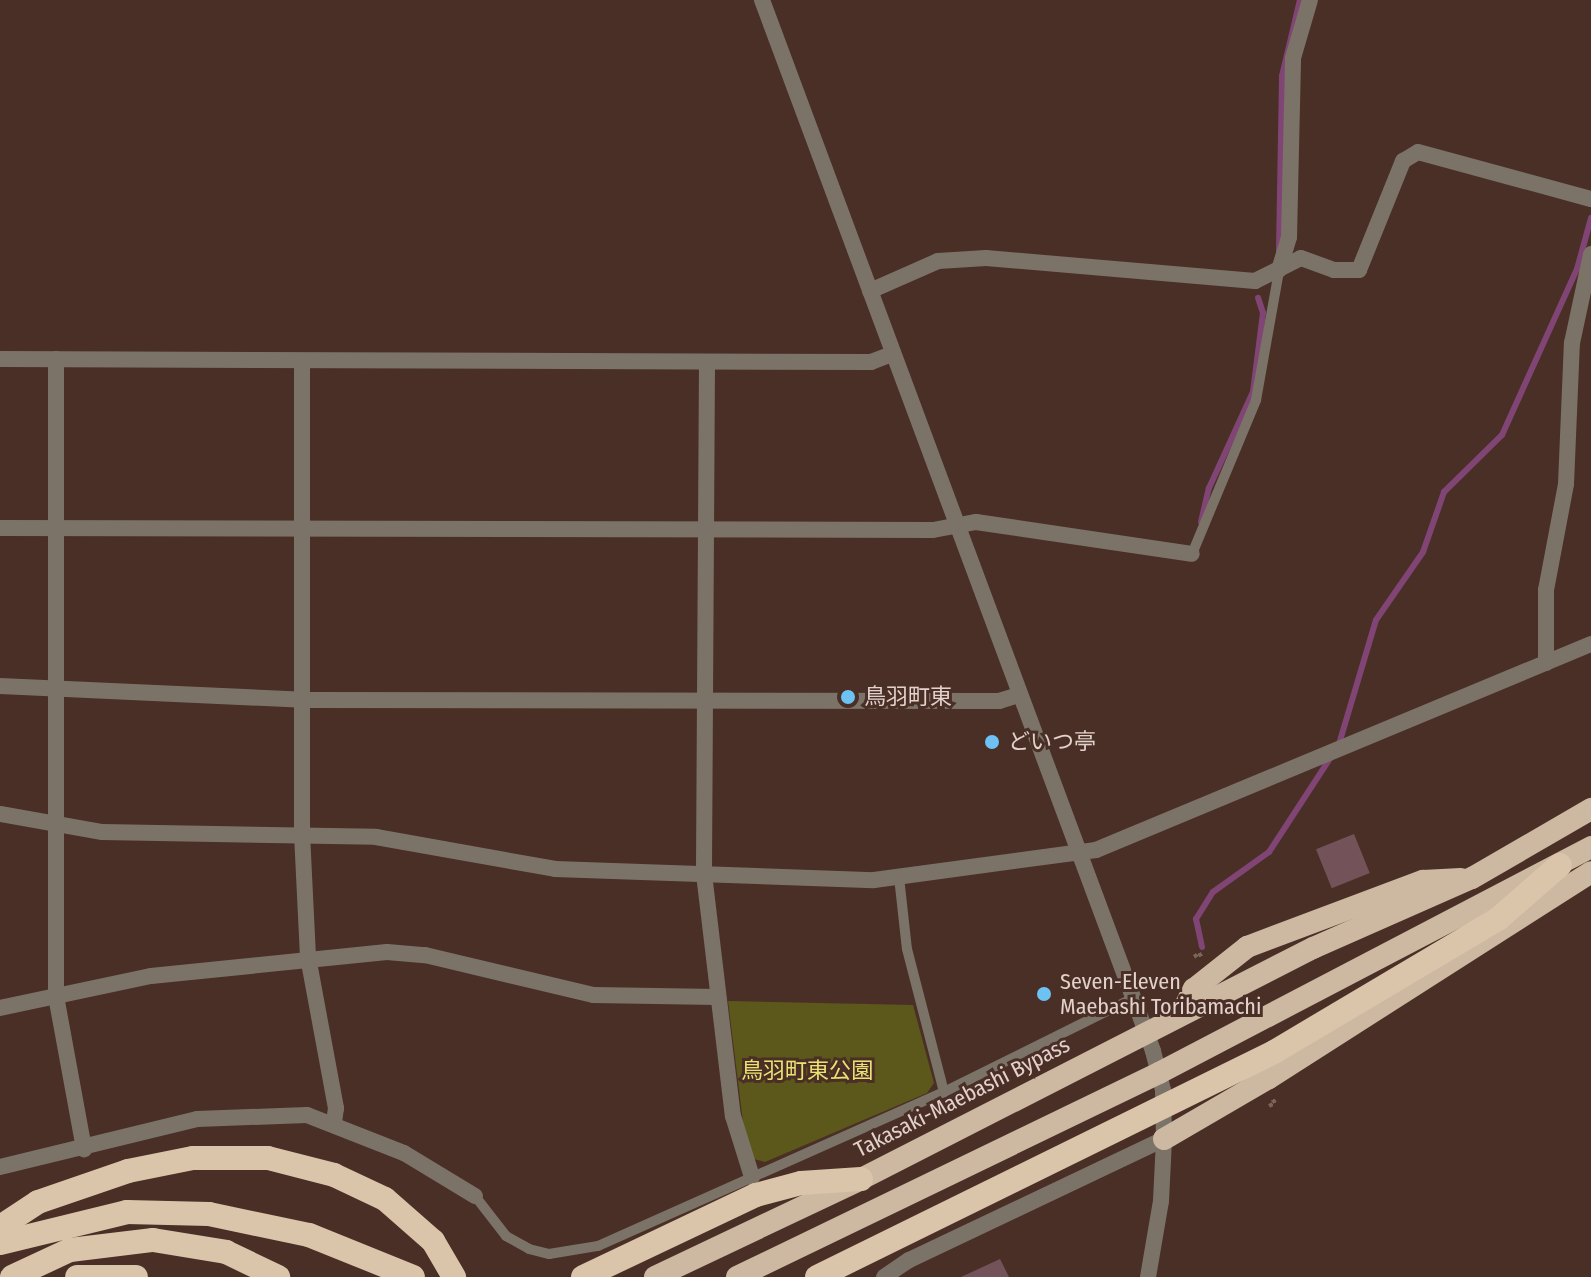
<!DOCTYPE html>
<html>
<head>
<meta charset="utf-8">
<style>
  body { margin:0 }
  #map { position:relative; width:1591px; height:1277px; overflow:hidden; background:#4a2f26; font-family:"Fira Sans Condensed","Noto Sans JP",sans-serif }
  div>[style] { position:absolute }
  .green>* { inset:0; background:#5c571b }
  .stream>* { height:6px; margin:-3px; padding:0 3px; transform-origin:3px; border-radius:3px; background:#804575 }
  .building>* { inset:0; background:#735359; transform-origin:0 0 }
  .path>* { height:4px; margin-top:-2px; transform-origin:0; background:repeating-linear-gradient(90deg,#7c645b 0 4px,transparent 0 8px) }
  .service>* { height:10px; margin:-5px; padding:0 5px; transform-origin:5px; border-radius:5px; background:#7c7368 }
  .minor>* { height:16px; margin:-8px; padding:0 8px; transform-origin:8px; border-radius:8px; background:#7c7368 }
  .tertiary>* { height:16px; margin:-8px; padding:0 8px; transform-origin:8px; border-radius:8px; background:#7c7368 }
  .trunk>* { height:22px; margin:-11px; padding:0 11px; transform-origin:11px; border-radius:11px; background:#cdb9a1 }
  .motorway>* { height:24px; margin:-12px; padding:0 12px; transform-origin:12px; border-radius:12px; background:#dac5aa }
  .dots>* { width:22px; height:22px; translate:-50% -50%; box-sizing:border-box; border:4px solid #4a2f26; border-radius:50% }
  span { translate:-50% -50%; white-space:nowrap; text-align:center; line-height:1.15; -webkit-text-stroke:6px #4a2f26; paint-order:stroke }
  .poi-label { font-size:22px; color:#e3d1cb }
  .left { translate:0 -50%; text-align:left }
  .park-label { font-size:22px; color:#ebe272 }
  .street-label { font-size:22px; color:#e3d1cb }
</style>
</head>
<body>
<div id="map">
  <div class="green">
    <div style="clip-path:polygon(728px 1001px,913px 1005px,934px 1083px,927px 1093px,765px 1162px,754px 1159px,744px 1130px)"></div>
  </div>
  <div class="stream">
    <div style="left:1279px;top:250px;width:174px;rotate:-89deg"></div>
    <div style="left:1282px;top:76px;width:78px;rotate:-76.7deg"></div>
    <div style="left:1201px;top:522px;width:35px;rotate:-77deg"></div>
    <div style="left:1209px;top:488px;width:106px;rotate:-65.4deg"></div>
    <div style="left:1253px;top:392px;width:80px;rotate:-82.8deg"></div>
    <div style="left:1263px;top:313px;width:16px;rotate:-108deg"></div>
    <div style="left:1339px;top:744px;width:129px;rotate:-73.4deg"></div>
    <div style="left:1376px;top:620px;width:83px;rotate:-55.3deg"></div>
    <div style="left:1423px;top:552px;width:64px;rotate:-70.7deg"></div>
    <div style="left:1444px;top:492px;width:81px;rotate:-44.5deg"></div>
    <div style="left:1502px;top:435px;width:182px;rotate:-65.7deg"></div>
    <div style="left:1577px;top:269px;width:53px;rotate:-74.6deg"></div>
    <div style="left:1202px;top:947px;width:29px;rotate:-102deg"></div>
    <div style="left:1196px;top:919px;width:32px;rotate:-58deg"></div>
    <div style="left:1213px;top:892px;width:69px;rotate:-35.5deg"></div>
    <div style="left:1269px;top:852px;width:113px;rotate:-56.9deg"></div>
  </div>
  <div class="building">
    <div style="left:1354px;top:834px;width:42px;height:41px;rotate:68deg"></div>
    <div style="clip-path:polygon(1000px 1259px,1009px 1277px,961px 1277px)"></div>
  </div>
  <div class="path">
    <div style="left:1194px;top:957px;width:6px;rotate:-39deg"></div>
    <div style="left:1199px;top:953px;width:6px;rotate:59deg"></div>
    <div style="left:1269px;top:1106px;width:7px;rotate:-27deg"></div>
    <div style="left:1275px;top:1103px;width:6px;rotate:-121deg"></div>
  </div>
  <div class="service">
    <div style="left:1192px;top:554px;width:167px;rotate:-67.4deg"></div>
    <div style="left:1256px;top:400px;width:131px;rotate:-79.9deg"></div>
    <div style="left:899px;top:877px;width:72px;rotate:83.7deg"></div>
    <div style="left:907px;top:949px;width:148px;rotate:75.5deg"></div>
    <div style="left:475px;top:1196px;width:51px;rotate:52.2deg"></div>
    <div style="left:506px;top:1236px;width:26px;rotate:29deg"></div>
    <div style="left:529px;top:1249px;width:21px;rotate:14deg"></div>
    <div style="left:549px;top:1254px;width:50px;rotate:-9.3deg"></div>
    <div style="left:598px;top:1246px;width:379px;rotate:-24deg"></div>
    <div style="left:944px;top:1092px;width:211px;rotate:-26.4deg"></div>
  </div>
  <div class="minor">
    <div style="left:1279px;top:270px;width:34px;rotate:-73deg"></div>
    <div style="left:1289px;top:237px;width:179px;rotate:-88.7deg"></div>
    <div style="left:1293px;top:58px;width:60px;rotate:-73.7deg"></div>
    <div style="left:870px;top:291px;width:74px;rotate:-23.8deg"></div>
    <div style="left:938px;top:261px;width:48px;rotate:-3.6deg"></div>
    <div style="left:986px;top:258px;width:270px;rotate:4.9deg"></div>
    <div style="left:1255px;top:281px;width:51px;rotate:-26.6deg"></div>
    <div style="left:1301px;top:258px;width:35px;rotate:20deg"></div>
    <div style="left:1334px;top:270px;width:25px"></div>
    <div style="left:1359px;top:270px;width:118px;rotate:-68deg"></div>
    <div style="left:1403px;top:161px;width:17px;rotate:-31deg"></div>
    <div style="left:1418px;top:152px;width:179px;rotate:15.2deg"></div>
    <div style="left:56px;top:359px;width:637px;rotate:90deg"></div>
    <div style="left:56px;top:996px;width:156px;rotate:79.6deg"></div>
    <div style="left:707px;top:362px;width:512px;rotate:90.34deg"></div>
    <div style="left:704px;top:874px;width:244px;rotate:83.2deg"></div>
    <div style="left:733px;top:1116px;width:64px;rotate:72.7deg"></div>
    <div style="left:0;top:528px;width:933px;rotate:0.12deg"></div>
    <div style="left:933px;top:530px;width:44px;rotate:-10.5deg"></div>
    <div style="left:976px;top:522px;width:218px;rotate:8.4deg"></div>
    <div style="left:1546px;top:663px;width:73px;rotate:-90deg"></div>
    <div style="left:1546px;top:590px;width:108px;rotate:-79.3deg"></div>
    <div style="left:1566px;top:484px;width:141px;rotate:-87.6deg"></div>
    <div style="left:1572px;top:343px;width:91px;rotate:-77.9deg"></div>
    <div style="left:0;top:814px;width:104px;rotate:10deg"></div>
    <div style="left:102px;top:832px;width:274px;rotate:1deg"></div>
    <div style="left:376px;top:837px;width:182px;rotate:10.1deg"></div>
    <div style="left:555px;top:869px;width:319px;rotate:2deg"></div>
    <div style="left:874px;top:880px;width:224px;rotate:-7.7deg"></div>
    <div style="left:1096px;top:850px;width:536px;rotate:-22.6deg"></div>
    <div style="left:0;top:1008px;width:154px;rotate:-12deg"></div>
    <div style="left:151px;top:976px;width:237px;rotate:-5.8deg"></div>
    <div style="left:387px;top:952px;width:38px;rotate:5deg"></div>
    <div style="left:425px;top:955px;width:173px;rotate:13.4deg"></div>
    <div style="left:593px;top:995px;width:124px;rotate:0.9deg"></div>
    <div style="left:0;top:1167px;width:203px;rotate:-13.7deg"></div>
    <div style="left:197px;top:1119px;width:110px;rotate:-2.1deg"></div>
    <div style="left:307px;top:1115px;width:104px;rotate:21.4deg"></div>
    <div style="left:404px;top:1153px;width:83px;rotate:31.2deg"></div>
    <div style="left:1148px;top:1277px;width:77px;rotate:-80.3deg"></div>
    <div style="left:1161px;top:1201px;width:62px;rotate:-87.2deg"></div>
  </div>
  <div class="tertiary">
    <div style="left:762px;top:0;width:1121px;rotate:69.59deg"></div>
    <div style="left:1153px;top:1051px;width:40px;rotate:75.6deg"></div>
    <div style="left:1163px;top:1090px;width:49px;rotate:88.8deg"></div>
    <div style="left:1164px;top:1139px;width:282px;rotate:154.6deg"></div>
    <div style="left:909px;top:1260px;width:30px;rotate:146deg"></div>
    <div style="left:0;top:359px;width:871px;rotate:0.2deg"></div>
    <div style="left:871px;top:362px;width:22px;rotate:-21deg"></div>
    <div style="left:302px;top:362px;width:472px;rotate:90deg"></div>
    <div style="left:302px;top:834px;width:123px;rotate:87.2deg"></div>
    <div style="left:308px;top:957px;width:154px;rotate:79.5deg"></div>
    <div style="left:336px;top:1108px;width:14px;rotate:98deg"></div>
    <div style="left:0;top:686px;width:303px;rotate:2.6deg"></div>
    <div style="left:303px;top:700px;width:696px;rotate:0.08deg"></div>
    <div style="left:999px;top:701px;width:21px;rotate:-17deg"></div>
  </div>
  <div class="trunk">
    <div style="left:1181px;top:1014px;width:28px;rotate:-63deg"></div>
    <div style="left:1194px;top:989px;width:68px;rotate:-38.4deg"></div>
    <div style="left:1247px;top:947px;width:188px;rotate:-20.6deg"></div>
    <div style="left:1423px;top:881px;width:38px;rotate:-3deg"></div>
    <div style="left:1164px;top:1139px;width:121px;rotate:-30.2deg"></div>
    <div style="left:1269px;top:1078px;width:382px;rotate:-32.6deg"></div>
    <div style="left:655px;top:1277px;width:228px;rotate:-25.4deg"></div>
    <div style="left:861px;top:1179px;width:508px;rotate:-27.07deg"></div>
    <div style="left:1313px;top:948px;width:174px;rotate:-23.8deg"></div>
    <div style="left:1472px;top:878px;width:138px;rotate:-30.1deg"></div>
    <div style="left:737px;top:1277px;width:469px;rotate:-25.8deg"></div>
    <div style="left:1159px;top:1073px;width:488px;rotate:-27.6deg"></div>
  </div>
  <div class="motorway">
    <div style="left:0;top:1227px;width:45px;rotate:-33.3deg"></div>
    <div style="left:38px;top:1202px;width:95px;rotate:-19deg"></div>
    <div style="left:128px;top:1171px;width:66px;rotate:-11.3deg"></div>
    <div style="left:193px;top:1158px;width:75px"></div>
    <div style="left:268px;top:1158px;width:68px;rotate:14.4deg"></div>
    <div style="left:334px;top:1175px;width:56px;rotate:25.2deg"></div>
    <div style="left:385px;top:1199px;width:64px;rotate:41.2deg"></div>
    <div style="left:433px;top:1241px;width:42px;rotate:59.7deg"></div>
    <div style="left:0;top:1243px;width:131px;rotate:-13.7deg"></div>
    <div style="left:127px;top:1212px;width:82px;rotate:1.4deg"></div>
    <div style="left:209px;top:1214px;width:102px;rotate:11.9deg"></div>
    <div style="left:309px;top:1235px;width:112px;rotate:22deg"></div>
    <div style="left:12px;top:1277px;width:64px;rotate:-25deg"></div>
    <div style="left:70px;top:1250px;width:84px;rotate:-6.9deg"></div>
    <div style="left:153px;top:1240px;width:74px;rotate:9.3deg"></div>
    <div style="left:226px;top:1252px;width:58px;rotate:25.7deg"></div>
    <div style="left:77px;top:1277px;width:59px"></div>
    <div style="left:583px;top:1277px;width:191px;rotate:-25.4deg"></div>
    <div style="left:756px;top:1195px;width:47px;rotate:-14.9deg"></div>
    <div style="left:801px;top:1183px;width:60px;rotate:-3.8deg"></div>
    <div style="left:817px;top:1277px;width:509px;rotate:-26.21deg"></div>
    <div style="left:1274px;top:1052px;width:261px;rotate:-30.7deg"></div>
    <div style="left:1498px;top:919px;width:82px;rotate:-41.1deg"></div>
  </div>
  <div class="dots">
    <div style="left:848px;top:697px;background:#6ec2f3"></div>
    <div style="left:992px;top:742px;background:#6ec2f3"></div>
    <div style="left:1044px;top:994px;background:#6ec2f3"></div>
  </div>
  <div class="poi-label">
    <span class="left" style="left:864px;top:697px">鳥羽町東</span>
    <span class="left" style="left:1008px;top:742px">どいつ亭</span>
    <span class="left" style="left:1060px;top:994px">Seven-Eleven<br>Maebashi Toribamachi</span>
  </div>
  <div class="park-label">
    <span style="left:807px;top:1071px">鳥羽町東公園</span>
  </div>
  <div class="street-label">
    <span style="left:962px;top:1097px;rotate:-27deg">Takasaki-Maebashi Bypass</span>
  </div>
</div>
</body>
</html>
